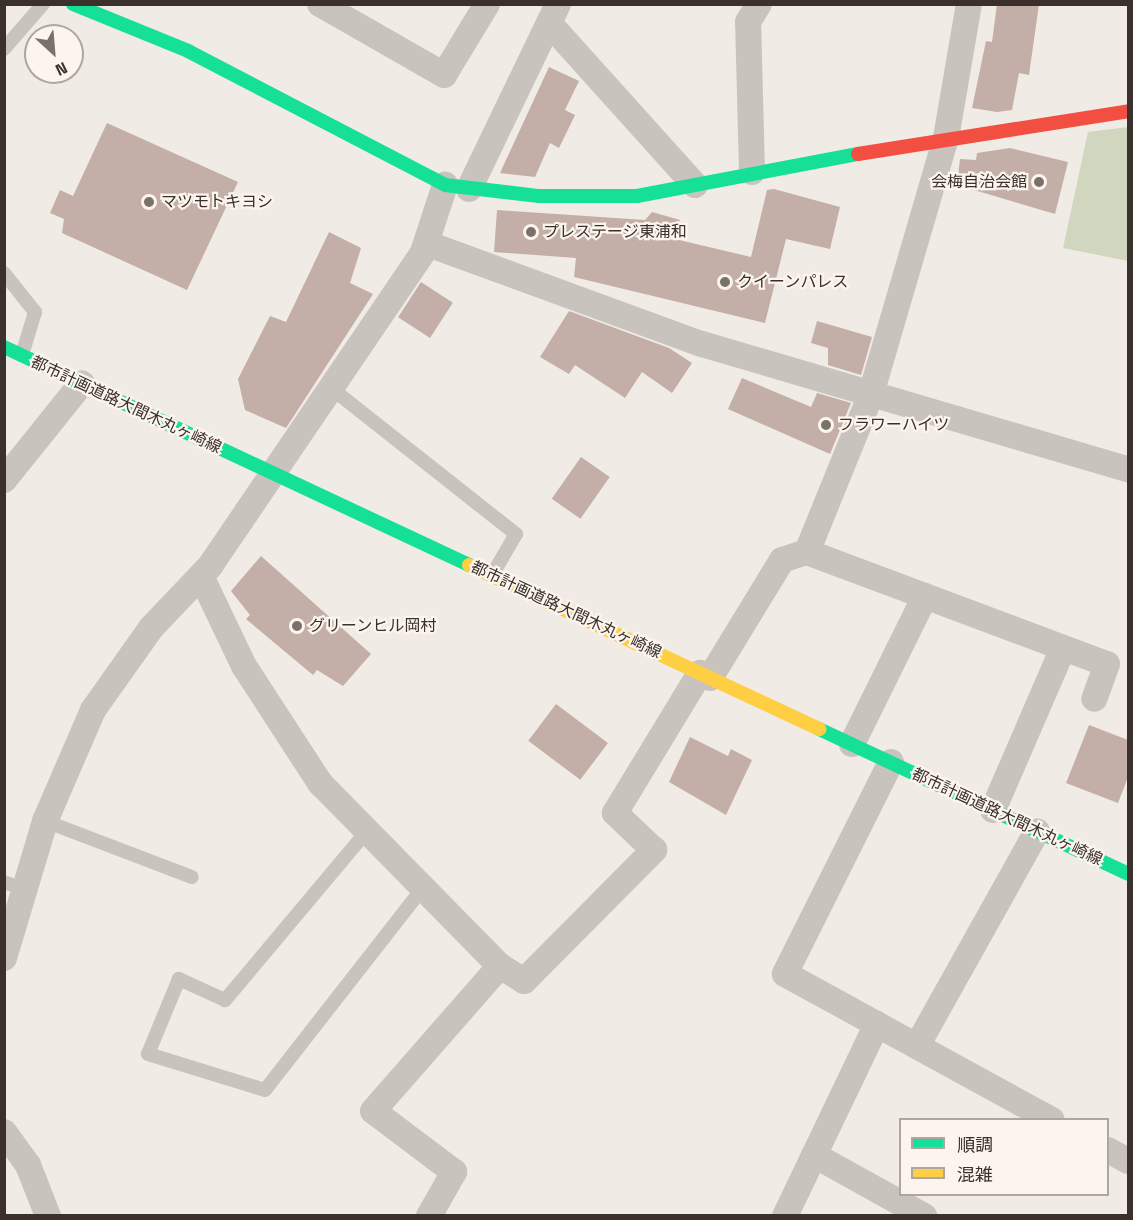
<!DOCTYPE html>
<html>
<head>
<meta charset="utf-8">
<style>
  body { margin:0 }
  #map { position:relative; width:1133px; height:1220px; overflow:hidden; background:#f0ebe5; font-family:"Space Grotesk","Noto Sans JP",sans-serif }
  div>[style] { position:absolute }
  .green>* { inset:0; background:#d1d6bf }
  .building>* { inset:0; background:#c3afa7; transform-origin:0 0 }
  .lane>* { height:14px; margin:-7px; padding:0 7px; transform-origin:7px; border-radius:7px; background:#c9c3be }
  .street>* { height:26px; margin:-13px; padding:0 13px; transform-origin:13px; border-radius:13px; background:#c9c3be }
  .fast>* { height:14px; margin:-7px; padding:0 7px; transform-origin:7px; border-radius:7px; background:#16e098 }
  .slow>* { height:14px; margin:-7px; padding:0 7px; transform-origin:7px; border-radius:7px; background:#ffcf43 }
  .jam>* { height:14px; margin:-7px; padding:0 7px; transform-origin:7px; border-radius:7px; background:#f24e42 }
  .dots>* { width:16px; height:16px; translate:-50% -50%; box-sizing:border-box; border:3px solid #fbf5ee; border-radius:50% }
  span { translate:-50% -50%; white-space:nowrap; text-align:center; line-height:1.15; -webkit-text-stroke:4.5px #fbf5ee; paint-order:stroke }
  .poi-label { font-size:16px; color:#3b302b }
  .right { translate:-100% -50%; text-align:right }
  .left { translate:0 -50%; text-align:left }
  .street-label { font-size:16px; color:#3b302b }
  .frame { position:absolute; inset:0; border:6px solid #3b302b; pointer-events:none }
  .legend { position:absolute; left:899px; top:1118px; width:210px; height:78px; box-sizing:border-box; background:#fbf5ee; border:2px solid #aea6a0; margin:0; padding:8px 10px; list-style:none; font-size:18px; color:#3b302b }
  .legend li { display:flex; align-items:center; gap:12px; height:30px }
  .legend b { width:30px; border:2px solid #aea6a0 }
  .north { position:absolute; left:24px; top:24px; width:60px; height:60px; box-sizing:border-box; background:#fbf5ee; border:2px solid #aea6a0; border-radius:50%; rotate:154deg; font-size:16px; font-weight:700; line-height:24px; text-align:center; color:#3b302b }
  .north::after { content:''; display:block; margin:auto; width:21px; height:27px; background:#7a716c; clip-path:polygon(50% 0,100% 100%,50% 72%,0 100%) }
</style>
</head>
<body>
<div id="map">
  <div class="green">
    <div style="clip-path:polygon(1128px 127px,1128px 261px,1063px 248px,1088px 132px)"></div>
  </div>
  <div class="building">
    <div style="clip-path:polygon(997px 4px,1039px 4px,1029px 75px,1019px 73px,1012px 110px,997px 112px,972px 108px,986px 41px,992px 42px)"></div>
    <div style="clip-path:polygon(549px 67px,579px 81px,565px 110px,575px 115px,559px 148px,550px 143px,535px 177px,500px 173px)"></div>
    <div style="clip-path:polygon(107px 123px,238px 182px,187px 290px,62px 233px,64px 219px,50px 213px,60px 190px,73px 196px)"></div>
    <div style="clip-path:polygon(1010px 148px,1068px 162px,1055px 214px,957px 185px,960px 159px,976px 160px,977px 153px)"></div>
    <div style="clip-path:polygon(774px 189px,840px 207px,830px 249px,786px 239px,765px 323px,574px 277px,576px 258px,494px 252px,497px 210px,645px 220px,652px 212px,680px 220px,675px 239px,751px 257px,767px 190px)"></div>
    <div style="clip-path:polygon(329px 232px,361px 248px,350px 283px,373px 294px,286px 428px,245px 410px,238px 379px,270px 316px,286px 322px)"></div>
    <div style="left:421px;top:282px;width:38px;height:42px;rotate:33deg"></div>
    <div style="clip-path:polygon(569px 311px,669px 348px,692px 363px,672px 393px,642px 372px,625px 398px,575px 365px,569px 374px,540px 357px)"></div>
    <div style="clip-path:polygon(817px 321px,872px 337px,861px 375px,828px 365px,828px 348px,811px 343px)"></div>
    <div style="clip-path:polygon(742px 378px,811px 407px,817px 393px,851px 403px,830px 454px,728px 409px)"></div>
    <div style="left:581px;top:457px;width:35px;height:51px;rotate:35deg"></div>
    <div style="clip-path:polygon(261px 556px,371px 654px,343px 686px,317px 670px,313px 675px,246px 619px,250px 615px,231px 591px)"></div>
    <div style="left:556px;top:704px;width:65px;height:46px;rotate:37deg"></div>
    <div style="clip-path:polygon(1089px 725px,1128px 740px,1128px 777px,1118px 803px,1066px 783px)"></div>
    <div style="clip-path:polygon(690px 737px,728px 756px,731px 749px,752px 760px,726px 815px,669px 782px)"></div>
  </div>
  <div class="lane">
    <div style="left:4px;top:49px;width:60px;rotate:-49.1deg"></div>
    <div style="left:4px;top:273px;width:50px;rotate:51.5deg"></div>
    <div style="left:35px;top:312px;width:45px;rotate:106.8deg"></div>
    <div style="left:331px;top:388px;width:236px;rotate:38.3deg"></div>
    <div style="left:516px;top:534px;width:48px;rotate:120.3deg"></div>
    <div style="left:45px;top:821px;width:157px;rotate:20.9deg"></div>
    <div style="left:367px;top:831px;width:221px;rotate:130deg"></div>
    <div style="left:225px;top:1000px;width:51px;rotate:-155.5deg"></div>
    <div style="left:179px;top:979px;width:81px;rotate:112.5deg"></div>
    <div style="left:148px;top:1054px;width:122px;rotate:17.1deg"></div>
    <div style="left:265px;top:1090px;width:256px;rotate:-52deg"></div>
    <div style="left:4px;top:882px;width:21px;rotate:19deg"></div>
  </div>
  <div class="street">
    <div style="left:320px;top:4px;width:143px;rotate:29.8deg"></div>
    <div style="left:444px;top:75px;width:83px;rotate:-58.8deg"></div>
    <div style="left:549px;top:23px;width:218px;rotate:48deg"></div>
    <div style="left:752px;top:172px;width:150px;rotate:-91.5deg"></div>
    <div style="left:748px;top:22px;width:21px;rotate:-59deg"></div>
    <div style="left:469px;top:189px;width:205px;rotate:-64.3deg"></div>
    <div style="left:428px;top:244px;width:292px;rotate:20.1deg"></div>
    <div style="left:702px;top:344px;width:444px;rotate:16.4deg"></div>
    <div style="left:4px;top:480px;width:124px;rotate:-51.2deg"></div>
    <div style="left:807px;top:552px;width:170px;rotate:-67.9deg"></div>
    <div style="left:871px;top:394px;width:267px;rotate:-73.7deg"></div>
    <div style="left:946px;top:138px;width:136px;rotate:-80.3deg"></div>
    <div style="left:201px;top:576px;width:100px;rotate:64.5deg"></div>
    <div style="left:244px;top:666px;width:140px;rotate:57deg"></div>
    <div style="left:320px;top:783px;width:257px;rotate:45.5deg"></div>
    <div style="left:500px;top:966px;width:28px;rotate:32deg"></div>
    <div style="left:524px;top:981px;width:185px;rotate:-45.2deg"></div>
    <div style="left:654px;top:850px;width:54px;rotate:-136.5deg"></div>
    <div style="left:615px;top:813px;width:164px;rotate:-58.7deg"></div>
    <div style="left:710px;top:678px;width:138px;rotate:-58.6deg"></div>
    <div style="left:782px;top:560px;width:26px;rotate:-18deg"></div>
    <div style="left:807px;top:552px;width:320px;rotate:20.5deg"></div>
    <div style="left:1107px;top:664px;width:37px;rotate:110deg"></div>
    <div style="left:852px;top:744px;width:165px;rotate:-63.7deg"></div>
    <div style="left:891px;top:762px;width:237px;rotate:116.6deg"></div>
    <div style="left:785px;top:974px;width:304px;rotate:28.7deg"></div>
    <div style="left:993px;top:810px;width:176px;rotate:-66.6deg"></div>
    <div style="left:4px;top:958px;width:143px;rotate:-73.3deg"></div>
    <div style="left:45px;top:821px;width:121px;rotate:-66.6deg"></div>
    <div style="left:93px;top:710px;width:100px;rotate:-54.7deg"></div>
    <div style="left:151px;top:628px;width:86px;rotate:-46.4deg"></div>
    <div style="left:210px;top:566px;width:379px;rotate:-55.8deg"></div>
    <div style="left:423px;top:252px;width:71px;rotate:-71.8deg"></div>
    <div style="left:917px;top:1046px;width:246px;rotate:-60.8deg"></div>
    <div style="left:4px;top:1132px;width:41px;rotate:54deg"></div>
    <div style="left:28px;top:1165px;width:55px;rotate:68.6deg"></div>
    <div style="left:1108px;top:1150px;width:23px;rotate:29deg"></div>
    <div style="left:814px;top:1155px;width:126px;rotate:29deg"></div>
    <div style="left:429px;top:1216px;width:51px;rotate:-60.4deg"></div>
    <div style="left:454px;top:1172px;width:101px;rotate:-143deg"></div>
    <div style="left:373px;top:1111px;width:193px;rotate:-48.8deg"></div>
    <div style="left:785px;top:1216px;width:213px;rotate:-64.4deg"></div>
  </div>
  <div class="fast">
    <div style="left:73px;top:4px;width:124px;rotate:22.2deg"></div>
    <div style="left:188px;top:51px;width:290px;rotate:27.5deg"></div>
    <div style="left:445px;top:185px;width:95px;rotate:6.7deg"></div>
    <div style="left:539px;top:196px;width:98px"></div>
    <div style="left:637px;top:196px;width:225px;rotate:-10.8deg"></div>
    <div style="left:4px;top:347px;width:514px;rotate:25.12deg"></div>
    <div style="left:819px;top:729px;width:341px;rotate:25.1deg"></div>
  </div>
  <div class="slow">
    <div style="left:469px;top:565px;width:387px;rotate:25.1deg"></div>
  </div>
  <div class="jam">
    <div style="left:858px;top:154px;width:273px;rotate:-9deg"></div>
  </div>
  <div class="dots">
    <div style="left:1039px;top:182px;background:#7a716c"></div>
    <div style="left:149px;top:202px;background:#7a716c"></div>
    <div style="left:531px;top:232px;background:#7a716c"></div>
    <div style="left:725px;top:282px;background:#7a716c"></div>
    <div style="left:826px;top:425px;background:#7a716c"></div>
    <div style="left:297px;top:626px;background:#7a716c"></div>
  </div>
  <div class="poi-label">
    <span class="right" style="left:1027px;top:182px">会梅自治会館</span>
    <span class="left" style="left:161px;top:202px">マツモトキヨシ</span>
    <span class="left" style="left:543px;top:232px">プレステージ東浦和</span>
    <span class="left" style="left:737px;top:282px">クイーンパレス</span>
    <span class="left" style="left:838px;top:425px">フラワーハイツ</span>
    <span class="left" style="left:309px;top:626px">グリーンヒル岡村</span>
  </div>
  <div class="street-label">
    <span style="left:126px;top:405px;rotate:25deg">都市計画道路大間木丸ヶ崎線</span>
    <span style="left:566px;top:610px;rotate:25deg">都市計画道路大間木丸ヶ崎線</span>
    <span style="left:1007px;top:817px;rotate:25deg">都市計画道路大間木丸ヶ崎線</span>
  </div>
  <div class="frame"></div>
  <ul class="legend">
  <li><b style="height:8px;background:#16e098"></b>順調</li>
  <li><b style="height:8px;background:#ffcf43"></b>混雑</li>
  </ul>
  <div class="north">N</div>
</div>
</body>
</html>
